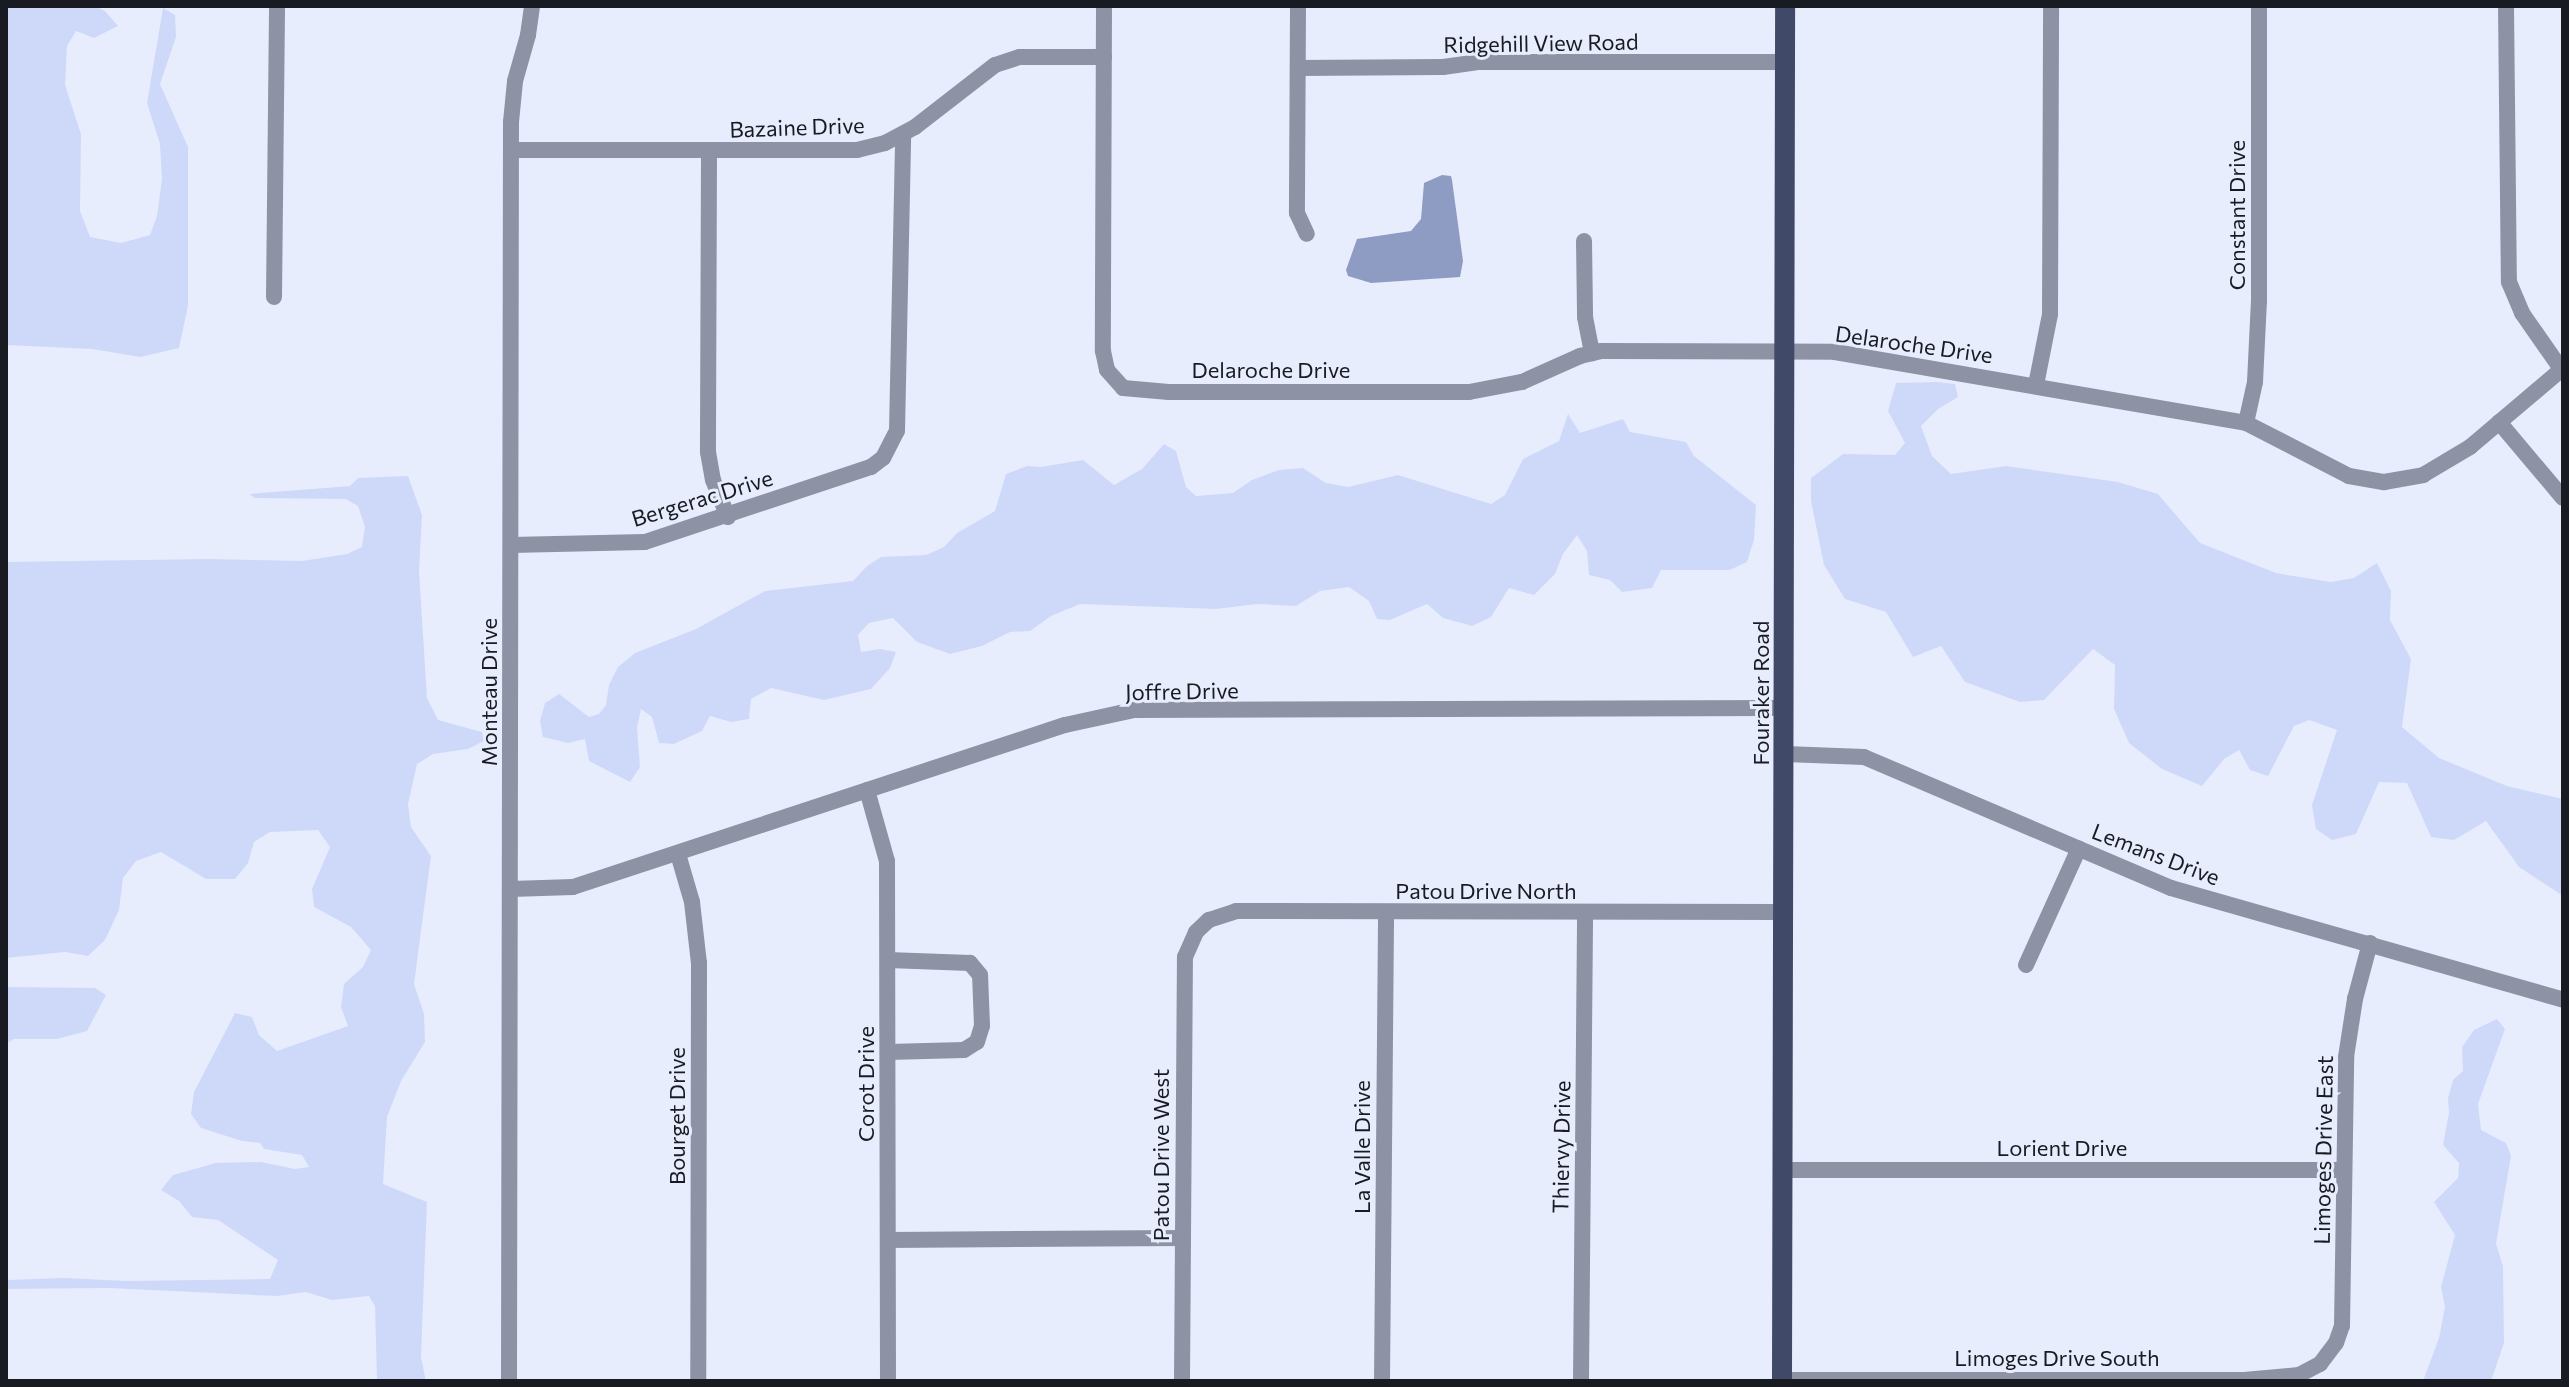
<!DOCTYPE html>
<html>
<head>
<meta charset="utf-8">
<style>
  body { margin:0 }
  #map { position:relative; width:2569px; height:1387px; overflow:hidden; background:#e8edfe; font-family:Commissioner,sans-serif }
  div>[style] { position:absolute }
  .green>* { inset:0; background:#ced9fa }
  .water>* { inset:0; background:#8e9bc3 }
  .minor>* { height:16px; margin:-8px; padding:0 8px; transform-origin:8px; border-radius:8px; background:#8d93a5 }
  .major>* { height:20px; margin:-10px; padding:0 10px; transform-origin:10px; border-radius:10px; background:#404967 }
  span { translate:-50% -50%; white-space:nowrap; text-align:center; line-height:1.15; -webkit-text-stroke:6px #e8edfe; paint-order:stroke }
  .street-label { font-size:22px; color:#191b22 }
  .frame { position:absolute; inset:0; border:8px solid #191b22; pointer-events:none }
</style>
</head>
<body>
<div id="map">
  <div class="green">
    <div style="clip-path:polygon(6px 6px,94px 6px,105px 11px,118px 26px,94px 38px,76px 31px,67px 46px,65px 85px,81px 134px,80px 211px,90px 237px,121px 243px,150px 235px,157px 216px,162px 179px,160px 144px,147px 103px,163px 8px,175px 15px,176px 37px,160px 84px,188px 147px,188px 306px,179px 348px,140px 357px,92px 349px,6px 345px)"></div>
    <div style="clip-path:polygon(1937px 382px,1955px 384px,1958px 397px,1938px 409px,1921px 426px,1932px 456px,1951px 474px,2006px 466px,2118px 482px,2158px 494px,2200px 543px,2276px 573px,2331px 582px,2354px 578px,2377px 563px,2391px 591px,2390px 620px,2411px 659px,2402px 727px,2439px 758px,2507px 786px,2563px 799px,2563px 896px,2519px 867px,2486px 821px,2454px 840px,2431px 837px,2407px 783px,2379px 782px,2356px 834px,2332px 840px,2316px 829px,2312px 805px,2337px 730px,2309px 720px,2294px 726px,2268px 776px,2250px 770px,2239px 750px,2224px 759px,2202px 786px,2162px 769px,2129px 743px,2114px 709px,2115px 665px,2093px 649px,2044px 700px,2020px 702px,1965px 682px,1941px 646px,1913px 657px,1886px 612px,1845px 599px,1824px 565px,1811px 501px,1811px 478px,1843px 454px,1895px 455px,1905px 443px,1888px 411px,1896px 383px)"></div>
    <div style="clip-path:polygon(1568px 414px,1580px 433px,1623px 419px,1630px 432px,1686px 442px,1694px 456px,1756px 505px,1754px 540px,1747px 562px,1730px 570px,1661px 570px,1652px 588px,1622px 592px,1610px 580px,1589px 575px,1587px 551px,1577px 535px,1563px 554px,1555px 574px,1534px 595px,1509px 588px,1491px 617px,1472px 626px,1443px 618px,1427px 604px,1390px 620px,1377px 619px,1369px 601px,1349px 587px,1320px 591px,1296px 606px,1257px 604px,1216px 609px,1080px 604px,1051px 616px,1030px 631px,1010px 632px,982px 646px,950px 654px,917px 642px,893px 618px,869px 623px,858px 635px,861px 652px,880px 649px,896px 652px,890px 668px,871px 689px,824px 700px,771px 688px,751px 699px,749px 719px,731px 722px,710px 716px,702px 731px,674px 744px,659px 743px,652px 717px,641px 709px,637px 728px,640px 767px,630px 782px,589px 761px,585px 739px,568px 743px,543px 737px,540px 721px,545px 703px,559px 694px,589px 717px,599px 714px,606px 705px,609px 685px,618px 667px,635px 653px,696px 629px,765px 591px,853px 581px,867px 566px,881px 557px,926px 555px,944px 547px,957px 533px,995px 511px,1006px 474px,1027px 466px,1041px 467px,1083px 460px,1114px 485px,1142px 469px,1164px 444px,1176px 451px,1186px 487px,1196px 496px,1233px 493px,1252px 480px,1279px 470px,1303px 468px,1326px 483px,1348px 487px,1398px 475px,1491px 504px,1505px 495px,1523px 459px,1559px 441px)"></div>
    <div style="clip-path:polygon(408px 476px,422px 515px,419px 571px,427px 698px,438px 720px,482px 732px,484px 741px,468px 749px,433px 754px,417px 764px,408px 804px,411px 827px,431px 856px,414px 984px,424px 1014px,425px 1042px,401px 1081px,387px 1117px,383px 1184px,427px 1202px,421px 1357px,426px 1381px,377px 1381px,375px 1306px,369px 1296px,332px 1300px,306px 1292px,277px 1296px,109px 1288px,6px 1289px,6px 1280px,64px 1278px,126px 1281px,270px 1279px,278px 1260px,218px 1220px,192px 1217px,179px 1201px,161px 1190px,173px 1175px,216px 1163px,261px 1162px,295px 1169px,309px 1167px,302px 1155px,264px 1149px,260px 1143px,242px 1141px,201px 1128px,191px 1114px,194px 1092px,235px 1013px,252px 1017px,259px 1035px,277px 1051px,348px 1026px,341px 1007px,344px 984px,363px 967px,371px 950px,351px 927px,314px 907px,312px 889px,330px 847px,318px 830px,270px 832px,254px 842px,248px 863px,235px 879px,206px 879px,161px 852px,136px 861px,123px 878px,119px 910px,105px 940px,88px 956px,65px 952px,6px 958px,6px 562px,208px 559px,302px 561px,347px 554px,362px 547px,365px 527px,358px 506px,346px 499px,255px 498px,249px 494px,350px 486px,358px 478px)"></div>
    <div style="clip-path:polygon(6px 987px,95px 988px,106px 995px,87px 1031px,57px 1039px,14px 1039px,6px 1044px)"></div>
    <div style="clip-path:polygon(2497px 1019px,2505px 1029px,2478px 1104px,2481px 1130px,2506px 1143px,2511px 1156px,2496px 1244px,2503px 1266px,2504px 1343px,2491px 1381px,2423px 1381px,2439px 1338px,2445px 1307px,2441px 1287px,2455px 1235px,2434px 1202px,2458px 1178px,2459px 1163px,2443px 1145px,2449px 1113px,2448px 1098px,2453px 1080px,2463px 1071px,2462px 1047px,2474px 1030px)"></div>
  </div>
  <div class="water">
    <div style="clip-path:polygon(1442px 175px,1451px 176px,1452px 180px,1463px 261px,1460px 277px,1371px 283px,1348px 276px,1346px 270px,1357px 239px,1411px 231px,1421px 219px,1424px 183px)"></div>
  </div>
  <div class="minor">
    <div style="left:1104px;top:6px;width:345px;rotate:90.2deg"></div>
    <div style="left:1103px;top:351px;width:19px;rotate:78deg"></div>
    <div style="left:1107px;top:370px;width:24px;rotate:48deg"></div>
    <div style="left:1123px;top:388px;width:46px;rotate:5deg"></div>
    <div style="left:1169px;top:392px;width:300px"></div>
    <div style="left:1469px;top:392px;width:54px;rotate:-10.7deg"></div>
    <div style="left:1522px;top:382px;width:64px;rotate:-24.1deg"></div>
    <div style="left:1580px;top:356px;width:22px;rotate:-13deg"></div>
    <div style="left:1601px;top:351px;width:234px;rotate:0.2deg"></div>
    <div style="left:1835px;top:352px;width:417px;rotate:9.8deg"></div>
    <div style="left:2246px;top:423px;width:116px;rotate:27.2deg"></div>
    <div style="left:2349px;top:476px;width:36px;rotate:10deg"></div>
    <div style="left:2384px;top:482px;width:40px;rotate:-10deg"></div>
    <div style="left:2423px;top:475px;width:55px;rotate:-30.8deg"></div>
    <div style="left:2470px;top:447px;width:122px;rotate:-40.3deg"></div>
    <div style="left:1298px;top:6px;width:207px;rotate:90.3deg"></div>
    <div style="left:1297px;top:213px;width:23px;rotate:65deg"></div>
    <div style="left:2506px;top:6px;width:276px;rotate:89.4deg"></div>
    <div style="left:2509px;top:282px;width:34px;rotate:67deg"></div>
    <div style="left:2522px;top:313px;width:68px;rotate:55.1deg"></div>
    <div style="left:1298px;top:68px;width:145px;rotate:-0.4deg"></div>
    <div style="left:1443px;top:67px;width:37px;rotate:-8deg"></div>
    <div style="left:1480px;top:62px;width:305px"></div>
    <div style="left:511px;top:150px;width:346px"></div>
    <div style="left:857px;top:150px;width:29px;rotate:-14deg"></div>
    <div style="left:885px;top:143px;width:34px;rotate:-28deg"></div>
    <div style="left:915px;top:127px;width:101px;rotate:-37.8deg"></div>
    <div style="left:995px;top:65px;width:26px;rotate:-18deg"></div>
    <div style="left:1020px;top:57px;width:84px"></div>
    <div style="left:709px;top:153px;width:299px;rotate:90.2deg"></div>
    <div style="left:708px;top:452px;width:28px;rotate:80deg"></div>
    <div style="left:713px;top:480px;width:40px;rotate:68deg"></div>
    <div style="left:1584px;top:241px;width:76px;rotate:89.2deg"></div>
    <div style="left:1585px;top:317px;width:37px;rotate:79deg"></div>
    <div style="left:274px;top:297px;width:291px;rotate:-89.4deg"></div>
    <div style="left:2036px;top:385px;width:72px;rotate:-78.8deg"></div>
    <div style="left:2050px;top:314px;width:308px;rotate:-89.8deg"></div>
    <div style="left:2499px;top:422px;width:99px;rotate:49.9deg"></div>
    <div style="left:2246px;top:423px;width:42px;rotate:-77.6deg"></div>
    <div style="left:2255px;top:382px;width:82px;rotate:-87.2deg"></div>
    <div style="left:2259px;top:300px;width:294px;rotate:-90deg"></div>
    <div style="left:511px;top:545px;width:134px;rotate:-1.3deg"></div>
    <div style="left:645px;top:542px;width:238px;rotate:-18.4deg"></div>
    <div style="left:871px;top:467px;width:15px;rotate:-37deg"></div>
    <div style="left:883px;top:458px;width:30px;rotate:-63deg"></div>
    <div style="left:897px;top:431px;width:297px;rotate:-88.8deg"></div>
    <div style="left:1785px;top:754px;width:79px;rotate:2.2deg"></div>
    <div style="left:1864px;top:757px;width:334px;rotate:23.1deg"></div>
    <div style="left:2171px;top:888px;width:408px;rotate:15.9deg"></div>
    <div style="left:867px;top:790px;width:74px;rotate:74.3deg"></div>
    <div style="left:887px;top:861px;width:520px;rotate:89.89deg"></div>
    <div style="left:678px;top:854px;width:50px;rotate:73.7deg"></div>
    <div style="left:692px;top:902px;width:61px;rotate:83.5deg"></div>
    <div style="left:699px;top:963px;width:418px;rotate:90.1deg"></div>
    <div style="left:511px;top:889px;width:62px;rotate:-1.8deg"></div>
    <div style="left:573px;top:887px;width:518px;rotate:-18.23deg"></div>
    <div style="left:1065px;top:725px;width:71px;rotate:-12.3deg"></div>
    <div style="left:1134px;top:710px;width:651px;rotate:-0.18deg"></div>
    <div style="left:2026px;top:965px;width:128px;rotate:-65.6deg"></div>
    <div style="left:888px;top:1052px;width:76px;rotate:-1.5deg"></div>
    <div style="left:964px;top:1050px;width:15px;rotate:-32deg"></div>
    <div style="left:977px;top:1042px;width:17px;rotate:-73deg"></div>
    <div style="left:982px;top:1026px;width:51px;rotate:-92.2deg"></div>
    <div style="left:980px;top:975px;width:16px;rotate:-130deg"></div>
    <div style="left:970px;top:963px;width:82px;rotate:-177.9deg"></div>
    <div style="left:1782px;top:1170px;width:561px"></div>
    <div style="left:888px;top:1240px;width:295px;rotate:-0.4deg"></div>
    <div style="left:1782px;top:1380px;width:462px"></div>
    <div style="left:2244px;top:1380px;width:55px;rotate:-5.2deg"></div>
    <div style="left:2299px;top:1375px;width:24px;rotate:-28deg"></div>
    <div style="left:2320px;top:1364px;width:26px;rotate:-53deg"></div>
    <div style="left:2336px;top:1343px;width:18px;rotate:-71deg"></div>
    <div style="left:2342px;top:1326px;width:269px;rotate:-89.1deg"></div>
    <div style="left:2346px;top:1057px;width:59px;rotate:-81.2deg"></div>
    <div style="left:2355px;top:999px;width:58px;rotate:-75deg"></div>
    <div style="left:509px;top:1381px;width:1259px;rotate:-89.91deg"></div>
    <div style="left:511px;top:122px;width:41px;rotate:-84.4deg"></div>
    <div style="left:515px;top:81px;width:48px;rotate:-74.2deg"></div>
    <div style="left:528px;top:35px;width:29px;rotate:-82deg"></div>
    <div style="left:1182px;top:1381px;width:424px;rotate:-89.6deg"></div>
    <div style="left:1185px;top:957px;width:27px;rotate:-66deg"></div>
    <div style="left:1196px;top:932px;width:18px;rotate:-43deg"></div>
    <div style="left:1209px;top:920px;width:28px;rotate:-18deg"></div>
    <div style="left:1236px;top:911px;width:547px;rotate:0.1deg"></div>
    <div style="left:1382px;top:1381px;width:468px;rotate:-89.5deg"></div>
    <div style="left:1581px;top:1381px;width:468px;rotate:-89.5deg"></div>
  </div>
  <div class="major">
    <div style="left:1782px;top:1381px;width:1375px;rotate:-89.87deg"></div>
  </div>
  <div class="street-label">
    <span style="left:1541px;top:43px;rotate:-1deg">Ridgehill View Road</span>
    <span style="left:797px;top:127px;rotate:-2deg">Bazaine Drive</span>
    <span style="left:2237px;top:215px;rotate:-90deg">Constant Drive</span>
    <span style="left:1914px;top:344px;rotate:8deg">Delaroche Drive</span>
    <span style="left:1271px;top:370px">Delaroche Drive</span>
    <span style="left:702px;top:498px;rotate:-17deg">Bergerac Drive</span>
    <span style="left:1182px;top:691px;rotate:-1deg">Joffre Drive</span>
    <span style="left:489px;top:692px;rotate:-90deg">Monteau Drive</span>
    <span style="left:1761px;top:693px;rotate:-90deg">Fouraker Road</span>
    <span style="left:2156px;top:854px;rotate:21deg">Lemans Drive</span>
    <span style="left:1486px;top:891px">Patou Drive North</span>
    <span style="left:866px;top:1084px;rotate:-90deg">Corot Drive</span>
    <span style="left:677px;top:1116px;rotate:-90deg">Bourget Drive</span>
    <span style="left:1362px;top:1147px;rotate:-90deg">La Valle Drive</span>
    <span style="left:1561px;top:1147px;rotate:-89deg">Thiervy Drive</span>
    <span style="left:2062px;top:1148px">Lorient Drive</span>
    <span style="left:2323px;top:1150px;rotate:-89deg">Limoges Drive East</span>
    <span style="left:1161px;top:1155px;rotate:-90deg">Patou Drive West</span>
    <span style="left:2057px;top:1358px">Limoges Drive South</span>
  </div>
  <div class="frame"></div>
</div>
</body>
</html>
